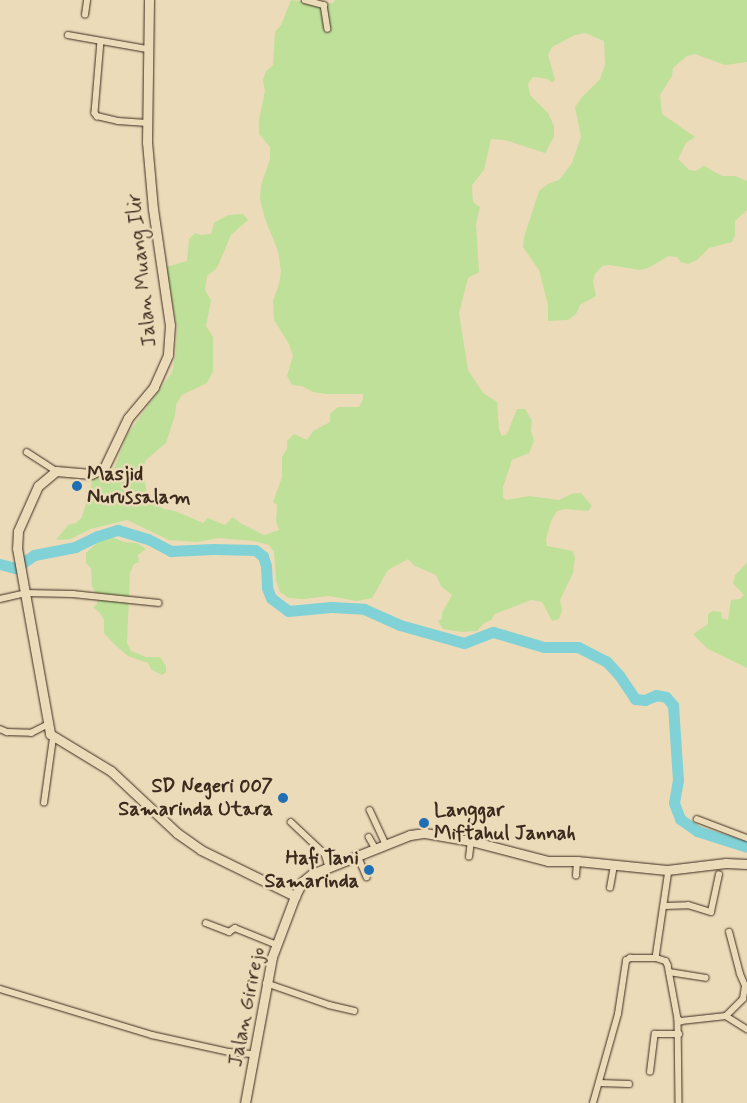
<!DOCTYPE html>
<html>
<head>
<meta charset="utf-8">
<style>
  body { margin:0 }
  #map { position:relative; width:747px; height:1103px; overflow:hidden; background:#ecdbb8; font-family:Mynerve,sans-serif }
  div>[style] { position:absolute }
  .green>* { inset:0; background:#bee099 }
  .river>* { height:11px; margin:-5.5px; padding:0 5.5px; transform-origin:5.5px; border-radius:5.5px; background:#80d2d6 }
  .roads { filter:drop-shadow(0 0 1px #3b2a1e) drop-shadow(0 0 1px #3b2a1e) }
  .street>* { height:5.5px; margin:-2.75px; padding:0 2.75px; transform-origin:2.75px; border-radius:2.75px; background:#ecdbb8 }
  .secondary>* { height:9px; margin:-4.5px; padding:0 4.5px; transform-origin:4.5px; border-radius:4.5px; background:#ecdbb8 }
  .dots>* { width:14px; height:14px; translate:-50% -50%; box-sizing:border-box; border:2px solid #ecdbb8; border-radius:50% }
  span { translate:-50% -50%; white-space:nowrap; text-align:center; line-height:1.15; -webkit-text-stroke:5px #ecdbb8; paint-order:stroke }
  .street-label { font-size:20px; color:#3b2a1e }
  .poi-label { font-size:20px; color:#3b2a1e; font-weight:700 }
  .left { translate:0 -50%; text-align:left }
  .right { translate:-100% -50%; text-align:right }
</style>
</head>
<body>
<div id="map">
  <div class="green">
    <div style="clip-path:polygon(291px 0,319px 4px,333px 3px,335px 0,747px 0,747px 62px,725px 65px,695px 54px,687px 56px,673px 68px,672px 76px,660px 95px,662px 114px,695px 137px,686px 143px,678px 159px,689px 170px,696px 171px,704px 166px,722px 176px,735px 176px,747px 181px,747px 210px,735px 221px,735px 235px,732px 242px,709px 248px,697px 260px,688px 264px,681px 262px,677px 257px,669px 256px,648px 268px,640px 270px,610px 265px,602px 266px,595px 274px,593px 282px,596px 296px,580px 305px,576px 314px,568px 320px,548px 321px,548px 305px,539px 270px,523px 247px,524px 237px,539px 191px,548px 184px,559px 180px,572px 163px,581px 137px,575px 107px,582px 97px,600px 79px,605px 65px,604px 41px,585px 33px,575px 35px,552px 47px,548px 55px,555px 80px,552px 82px,548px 79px,533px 77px,528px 84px,530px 95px,548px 113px,554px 126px,554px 137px,545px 153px,505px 140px,491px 139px,484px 170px,472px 185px,473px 202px,480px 207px,476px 224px,479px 272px,468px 278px,459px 313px,468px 370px,483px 393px,497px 402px,499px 429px,502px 436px,507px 434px,517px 409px,525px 409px,532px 421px,531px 431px,534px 441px,529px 453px,512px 460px,503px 487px,503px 497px,506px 500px,529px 496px,559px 500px,571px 494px,581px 493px,592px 506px,588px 511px,565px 509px,557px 511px,551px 521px,546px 539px,547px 546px,573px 551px,575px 558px,573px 573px,560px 600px,562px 610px,559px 619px,552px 621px,542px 602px,531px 600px,495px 614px,491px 620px,484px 623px,477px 631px,462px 632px,443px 629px,438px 621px,442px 619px,442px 613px,452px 595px,441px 586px,436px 575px,415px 566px,408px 559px,388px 570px,372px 598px,357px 601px,329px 596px,304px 599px,289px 598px,280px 592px,276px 580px,274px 552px,269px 545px,254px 541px,219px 538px,197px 542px,169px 540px,127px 520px,90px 529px,71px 539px,56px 540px,68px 525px,76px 523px,82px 517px,93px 479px,102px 477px,114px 469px,127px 435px,172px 372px,176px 352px,177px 327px,166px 267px,187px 261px,189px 239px,195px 233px,201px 235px,211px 234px,214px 223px,228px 215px,243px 214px,248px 220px,231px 235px,217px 268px,207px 276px,205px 290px,211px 300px,206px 326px,213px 337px,213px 371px,207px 383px,182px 395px,176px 405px,175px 415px,166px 443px,146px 460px,142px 470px,148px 497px,153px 503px,164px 509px,175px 511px,203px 523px,208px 518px,225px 525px,233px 517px,240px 523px,264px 535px,279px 530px,276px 521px,277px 505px,273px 502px,282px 477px,282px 457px,287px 449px,287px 441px,294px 434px,307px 440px,313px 431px,330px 422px,330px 414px,338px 407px,359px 407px,363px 399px,363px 394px,326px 394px,313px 392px,302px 386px,292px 385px,287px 376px,293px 356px,289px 344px,274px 320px,273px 301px,279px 284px,281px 271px,278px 251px,265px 219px,260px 199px,261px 185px,270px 159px,270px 147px,259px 134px,259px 120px,265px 91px,263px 80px,266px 71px,273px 65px,275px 32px,281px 25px)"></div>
    <div style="clip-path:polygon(111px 537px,124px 542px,137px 543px,146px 549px,138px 555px,139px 562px,134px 564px,130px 573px,127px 643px,131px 651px,146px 657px,160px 657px,166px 666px,166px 672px,162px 675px,151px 669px,148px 663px,128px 656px,115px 645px,104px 633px,104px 620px,100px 613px,93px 607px,97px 604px,98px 597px,92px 586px,91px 568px,86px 563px,86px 553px,99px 541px)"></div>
    <div style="clip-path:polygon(747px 563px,747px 668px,708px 649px,693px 634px,708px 624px,708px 614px,713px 611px,721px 612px,722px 618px,728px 620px,731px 600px,740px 599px,744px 595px,733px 583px,735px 575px)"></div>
  </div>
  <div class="river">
    <div style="left:0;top:564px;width:16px;rotate:15deg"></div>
    <div style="left:15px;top:568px;width:23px;rotate:-34deg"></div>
    <div style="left:34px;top:555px;width:42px;rotate:-11deg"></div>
    <div style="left:75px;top:547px;width:25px;rotate:-26deg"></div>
    <div style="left:98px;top:536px;width:21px;rotate:-17deg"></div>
    <div style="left:118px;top:530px;width:31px;rotate:17deg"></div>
    <div style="left:148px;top:539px;width:26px;rotate:28deg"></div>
    <div style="left:171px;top:551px;width:42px;rotate:-2.7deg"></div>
    <div style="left:213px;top:549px;width:42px;rotate:1.4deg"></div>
    <div style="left:255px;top:550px;width:10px;rotate:37deg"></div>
    <div style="left:263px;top:556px;width:10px;rotate:73deg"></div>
    <div style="left:266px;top:566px;width:22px;rotate:87deg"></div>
    <div style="left:267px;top:588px;width:11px;rotate:68deg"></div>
    <div style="left:271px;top:598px;width:21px;rotate:37deg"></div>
    <div style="left:288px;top:611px;width:43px;rotate:-5.3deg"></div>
    <div style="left:331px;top:607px;width:33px;rotate:3deg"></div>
    <div style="left:364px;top:609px;width:39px;rotate:24deg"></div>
    <div style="left:400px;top:625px;width:66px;rotate:15.7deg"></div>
    <div style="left:464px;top:643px;width:31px;rotate:-21deg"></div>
    <div style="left:493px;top:632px;width:53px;rotate:16.4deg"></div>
    <div style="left:544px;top:647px;width:34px"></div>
    <div style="left:578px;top:647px;width:31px;rotate:27deg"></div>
    <div style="left:606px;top:661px;width:19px;rotate:47deg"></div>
    <div style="left:619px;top:675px;width:29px;rotate:56deg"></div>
    <div style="left:635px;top:699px;width:10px;rotate:6deg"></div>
    <div style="left:645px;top:700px;width:12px;rotate:-24deg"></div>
    <div style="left:656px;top:695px;width:10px;rotate:11deg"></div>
    <div style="left:666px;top:697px;width:11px;rotate:49deg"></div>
    <div style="left:673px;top:705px;width:75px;rotate:86.2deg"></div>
    <div style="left:678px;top:780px;width:23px;rotate:100deg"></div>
    <div style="left:674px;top:803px;width:17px;rotate:69deg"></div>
    <div style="left:680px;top:819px;width:21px;rotate:35deg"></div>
    <div style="left:697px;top:831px;width:52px;rotate:17.7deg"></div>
  </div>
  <div class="roads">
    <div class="street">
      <div style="left:305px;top:0;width:20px;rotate:15deg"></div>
      <div style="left:324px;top:5px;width:24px;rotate:81deg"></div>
      <div style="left:85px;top:15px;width:15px;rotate:-82deg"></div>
      <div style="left:68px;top:35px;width:80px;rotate:10deg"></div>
      <div style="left:101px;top:41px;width:72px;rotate:94.8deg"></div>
      <div style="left:95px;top:113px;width:4px;rotate:56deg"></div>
      <div style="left:97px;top:116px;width:22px;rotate:13deg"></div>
      <div style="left:118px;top:121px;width:29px;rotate:4deg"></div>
      <div style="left:27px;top:452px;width:35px;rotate:33deg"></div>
      <div style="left:0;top:599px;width:27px;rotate:-13deg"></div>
      <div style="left:26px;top:593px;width:47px;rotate:1.2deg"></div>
      <div style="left:73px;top:594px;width:86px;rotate:6deg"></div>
      <div style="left:0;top:729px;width:8px;rotate:23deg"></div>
      <div style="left:7px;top:732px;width:24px;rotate:2deg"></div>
      <div style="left:31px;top:733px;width:18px;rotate:-27deg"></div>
      <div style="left:44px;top:803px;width:66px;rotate:-82.1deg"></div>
      <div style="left:370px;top:810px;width:38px;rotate:65deg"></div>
      <div style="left:697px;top:819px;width:53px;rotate:20.8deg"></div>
      <div style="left:291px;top:822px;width:47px;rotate:43.3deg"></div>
      <div style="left:325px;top:854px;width:14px;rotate:73deg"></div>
      <div style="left:369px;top:837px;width:14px;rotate:60deg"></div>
      <div style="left:358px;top:856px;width:23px;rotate:67deg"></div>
      <div style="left:469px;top:857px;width:16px;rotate:-83deg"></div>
      <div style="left:669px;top:870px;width:89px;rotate:98.4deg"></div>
      <div style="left:656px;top:958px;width:10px;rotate:17deg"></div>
      <div style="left:666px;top:961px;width:4px;rotate:63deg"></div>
      <div style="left:668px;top:965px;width:55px;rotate:79.5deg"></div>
      <div style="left:678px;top:1019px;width:4px;rotate:34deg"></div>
      <div style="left:681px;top:1021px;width:45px;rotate:-6.3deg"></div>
      <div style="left:726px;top:1016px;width:24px;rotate:-45deg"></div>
      <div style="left:743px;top:999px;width:13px;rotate:-81deg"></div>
      <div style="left:745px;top:986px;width:13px;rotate:-113deg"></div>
      <div style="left:740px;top:974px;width:43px;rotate:-104.7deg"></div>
      <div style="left:576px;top:876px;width:15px;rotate:-86deg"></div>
      <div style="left:610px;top:888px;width:23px;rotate:-80deg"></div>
      <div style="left:664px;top:906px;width:24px;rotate:-2deg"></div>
      <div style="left:688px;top:905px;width:24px;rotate:17deg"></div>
      <div style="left:711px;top:912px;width:38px;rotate:-78deg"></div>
      <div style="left:206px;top:923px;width:25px;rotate:21deg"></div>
      <div style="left:229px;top:932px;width:7px;rotate:-34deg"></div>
      <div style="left:235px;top:928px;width:45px;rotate:22deg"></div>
      <div style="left:669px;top:972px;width:37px;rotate:9deg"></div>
      <div style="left:266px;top:983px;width:67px;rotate:19.2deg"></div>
      <div style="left:329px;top:1005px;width:26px;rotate:13deg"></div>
      <div style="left:0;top:989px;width:159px;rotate:16.8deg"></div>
      <div style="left:152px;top:1035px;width:79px;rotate:12.4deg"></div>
      <div style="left:229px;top:1052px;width:25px;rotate:5deg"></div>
      <div style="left:726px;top:1016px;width:25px;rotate:32deg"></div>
      <div style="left:678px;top:1019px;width:84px;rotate:89.3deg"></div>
      <div style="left:650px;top:1072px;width:38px;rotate:-83deg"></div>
      <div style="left:655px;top:1034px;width:24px"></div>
      <div style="left:599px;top:1083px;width:30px;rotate:2deg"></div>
      <div style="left:593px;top:1103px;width:92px;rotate:-74.3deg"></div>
      <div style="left:618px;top:1014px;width:54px;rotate:-81.4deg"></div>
      <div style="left:626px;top:961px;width:5px;rotate:-37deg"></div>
      <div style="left:630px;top:958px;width:26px"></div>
    </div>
    <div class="secondary">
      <div style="left:149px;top:0;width:142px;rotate:90.8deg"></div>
      <div style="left:147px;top:142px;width:67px;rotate:84.9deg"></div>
      <div style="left:153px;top:209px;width:117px;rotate:81.7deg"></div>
      <div style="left:170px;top:325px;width:30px;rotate:94deg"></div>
      <div style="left:168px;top:355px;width:35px;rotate:114deg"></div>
      <div style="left:154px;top:387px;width:40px;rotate:130deg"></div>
      <div style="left:128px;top:418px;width:55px;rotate:115.6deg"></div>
      <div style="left:104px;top:468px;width:14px;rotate:155deg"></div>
      <div style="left:91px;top:474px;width:35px;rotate:-175deg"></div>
      <div style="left:56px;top:471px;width:23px;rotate:140deg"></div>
      <div style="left:38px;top:486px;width:49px;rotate:114deg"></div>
      <div style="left:18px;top:531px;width:17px;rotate:93deg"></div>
      <div style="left:17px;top:548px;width:189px;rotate:79.9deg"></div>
      <div style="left:50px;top:734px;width:71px;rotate:31.2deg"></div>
      <div style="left:111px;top:771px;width:91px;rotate:43.2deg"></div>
      <div style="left:177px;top:833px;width:29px;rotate:35deg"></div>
      <div style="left:201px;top:850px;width:105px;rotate:26.1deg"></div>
      <div style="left:245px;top:1103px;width:148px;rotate:-79.5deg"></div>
      <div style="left:272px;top:957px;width:65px;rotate:-69.3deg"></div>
      <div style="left:295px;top:896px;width:16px;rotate:-63deg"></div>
      <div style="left:302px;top:882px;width:13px;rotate:-39deg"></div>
      <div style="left:312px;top:874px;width:105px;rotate:-21.7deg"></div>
      <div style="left:410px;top:835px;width:15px;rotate:-8deg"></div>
      <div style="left:425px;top:833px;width:47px;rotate:9.9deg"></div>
      <div style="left:471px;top:841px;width:80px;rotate:14.6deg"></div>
      <div style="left:548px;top:861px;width:29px"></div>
      <div style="left:577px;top:861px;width:90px;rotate:5.7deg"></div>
      <div style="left:667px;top:870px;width:59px;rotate:-6.8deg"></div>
      <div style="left:726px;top:863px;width:21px;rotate:3deg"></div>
    </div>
  </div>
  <div class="dots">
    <div style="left:77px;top:486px;background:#1f6fb2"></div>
    <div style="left:283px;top:798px;background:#1f6fb2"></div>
    <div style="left:424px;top:823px;background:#1f6fb2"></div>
    <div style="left:369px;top:870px;background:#1f6fb2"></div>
  </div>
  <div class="street-label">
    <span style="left:142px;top:270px;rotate:-96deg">Jalan Muang Ilir</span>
    <span style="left:247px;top:1007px;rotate:-79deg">Jalan Girirejo</span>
  </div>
  <div class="poi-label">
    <span class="left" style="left:87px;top:486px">Masjid<br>Nurussalam</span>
    <span class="right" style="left:273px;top:798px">SD Negeri 007<br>Samarinda Utara</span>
    <span class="left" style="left:434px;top:822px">Langgar<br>Miftahul Jannah</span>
    <span class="right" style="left:359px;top:870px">Hafi Tani<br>Samarinda</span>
  </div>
</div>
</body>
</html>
